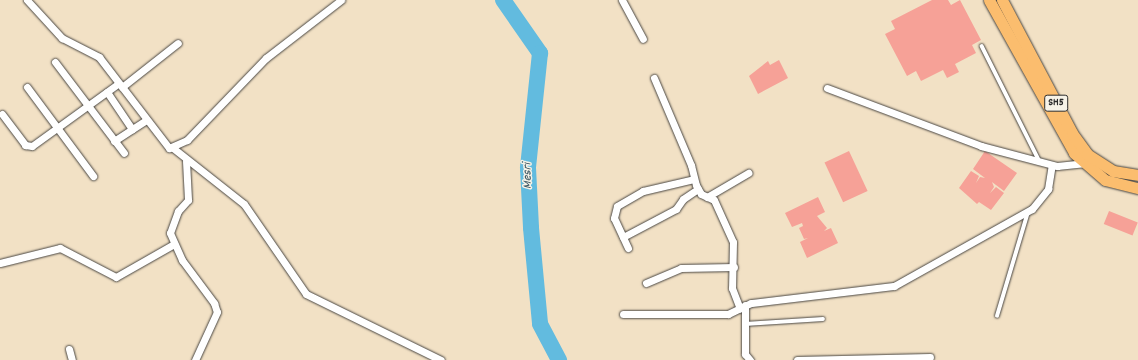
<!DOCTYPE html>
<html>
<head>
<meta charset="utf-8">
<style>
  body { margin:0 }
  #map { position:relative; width:1138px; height:360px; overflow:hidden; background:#f2e1c5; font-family:Dekko,sans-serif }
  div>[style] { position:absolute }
  .river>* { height:16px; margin:-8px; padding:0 8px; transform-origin:8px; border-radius:8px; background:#62bbdf }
  .building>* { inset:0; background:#f6a197; transform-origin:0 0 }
  .roads { filter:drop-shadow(0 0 1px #494642) drop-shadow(0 0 1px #494642) }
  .lane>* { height:3.5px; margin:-1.75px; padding:0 1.75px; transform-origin:1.75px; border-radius:1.75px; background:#fff }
  .street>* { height:7px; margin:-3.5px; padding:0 3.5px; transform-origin:3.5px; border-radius:3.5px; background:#fff }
  .primary>* { height:11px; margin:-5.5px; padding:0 5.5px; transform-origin:5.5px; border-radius:5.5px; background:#fbbd6e }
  span { translate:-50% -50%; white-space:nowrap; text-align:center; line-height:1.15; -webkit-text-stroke:3px #f7f3e8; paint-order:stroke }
  .shield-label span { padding:1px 3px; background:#f7f3e8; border:1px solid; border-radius:3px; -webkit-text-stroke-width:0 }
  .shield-label { font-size:11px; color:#2b2b2b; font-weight:700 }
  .water-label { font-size:13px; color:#3c5661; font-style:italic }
</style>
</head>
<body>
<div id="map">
  <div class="river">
    <div style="left:503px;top:0;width:65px;rotate:55.1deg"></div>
    <div style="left:540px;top:53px;width:116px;rotate:96deg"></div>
    <div style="left:528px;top:168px;width:60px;rotate:87.1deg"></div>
    <div style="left:531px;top:228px;width:96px;rotate:84.6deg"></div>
    <div style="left:540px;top:324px;width:41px;rotate:62.2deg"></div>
  </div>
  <div class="building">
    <div style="clip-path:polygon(932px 0,948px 0,951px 5px,960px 0,981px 40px,972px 45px,976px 53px,955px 64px,959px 72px,947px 78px,943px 70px,921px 81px,916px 71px,907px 76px,885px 34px,895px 29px,891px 21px)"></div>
    <div style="clip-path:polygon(779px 60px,788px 78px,758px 94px,749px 76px,768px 61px,770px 65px)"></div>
    <div style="left:849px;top:151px;width:44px;height:27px;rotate:65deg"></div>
    <div style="clip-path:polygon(985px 151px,1017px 173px,1004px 191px,992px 182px,994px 187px,990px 193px,996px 187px,1004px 193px,991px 210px,979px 202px,977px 204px,959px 188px,971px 171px,979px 176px,976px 183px,980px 177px,985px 178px,973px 169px)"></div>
    <div style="clip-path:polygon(818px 197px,825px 212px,817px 216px,827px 228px,824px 231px,831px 228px,838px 243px,807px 258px,800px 242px,808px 238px,804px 239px,799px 228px,803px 226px,802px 223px,792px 227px,785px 213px)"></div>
    <div style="left:1109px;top:211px;width:31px;height:14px;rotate:22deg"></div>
  </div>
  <div class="roads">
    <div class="lane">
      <div style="left:982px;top:46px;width:127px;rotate:63.4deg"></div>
      <div style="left:997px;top:316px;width:109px;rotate:-73.4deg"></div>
      <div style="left:745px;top:324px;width:78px;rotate:-3.7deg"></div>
    </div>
    <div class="street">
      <div style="left:27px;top:0;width:52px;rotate:47.4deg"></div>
      <div style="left:62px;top:38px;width:42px;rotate:27.2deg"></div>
      <div style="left:99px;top:57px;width:115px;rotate:52.4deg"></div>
      <div style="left:169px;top:148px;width:20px;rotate:-24deg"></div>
      <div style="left:187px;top:140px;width:114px;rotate:-46.1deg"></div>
      <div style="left:266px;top:58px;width:95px;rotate:-37.7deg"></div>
      <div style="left:622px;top:0;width:44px;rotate:61.7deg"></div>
      <div style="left:55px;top:62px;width:114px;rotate:52.8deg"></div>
      <div style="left:654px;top:78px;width:95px;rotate:67deg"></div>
      <div style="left:691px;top:165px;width:21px;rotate:76deg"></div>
      <div style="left:696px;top:185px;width:10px;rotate:61deg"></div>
      <div style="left:701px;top:194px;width:14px;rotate:25deg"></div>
      <div style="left:714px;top:200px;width:46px;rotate:65.7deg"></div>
      <div style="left:733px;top:242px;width:46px;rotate:91.2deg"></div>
      <div style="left:732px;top:288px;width:22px;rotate:69deg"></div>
      <div style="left:27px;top:87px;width:111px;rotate:53.4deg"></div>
      <div style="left:122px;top:87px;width:71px;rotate:-38.2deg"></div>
      <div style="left:827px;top:88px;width:165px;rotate:20.6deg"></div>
      <div style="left:981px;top:146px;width:79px;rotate:14.7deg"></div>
      <div style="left:1057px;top:166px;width:29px;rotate:-6deg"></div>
      <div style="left:107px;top:92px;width:45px;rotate:56deg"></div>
      <div style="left:2px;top:114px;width:39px;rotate:53deg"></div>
      <div style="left:25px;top:145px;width:7px;rotate:8deg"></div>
      <div style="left:32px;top:146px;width:107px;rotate:-35.9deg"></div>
      <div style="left:114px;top:141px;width:38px;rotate:-33deg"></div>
      <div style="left:173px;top:148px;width:90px;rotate:38.3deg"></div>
      <div style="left:244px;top:204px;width:109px;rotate:55.4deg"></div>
      <div style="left:306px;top:294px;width:150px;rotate:26.1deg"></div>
      <div style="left:186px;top:161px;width:39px;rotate:87deg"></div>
      <div style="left:188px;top:200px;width:15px;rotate:132deg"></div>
      <div style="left:178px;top:211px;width:23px;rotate:110deg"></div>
      <div style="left:170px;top:233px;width:30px;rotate:66deg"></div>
      <div style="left:182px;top:260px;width:54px;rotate:53.3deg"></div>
      <div style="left:214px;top:303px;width:9px;rotate:72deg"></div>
      <div style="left:217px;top:312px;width:53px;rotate:114.6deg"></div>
      <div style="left:707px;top:197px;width:48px;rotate:-30.3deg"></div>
      <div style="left:623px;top:237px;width:60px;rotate:-27.8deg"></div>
      <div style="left:676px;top:209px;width:12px;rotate:-55deg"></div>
      <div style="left:683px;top:199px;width:18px;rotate:-34deg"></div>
      <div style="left:628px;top:248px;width:33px;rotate:-115deg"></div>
      <div style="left:614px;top:218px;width:12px;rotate:-76deg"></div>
      <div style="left:617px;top:206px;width:30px;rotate:-30deg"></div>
      <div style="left:643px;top:191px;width:52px;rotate:-13.2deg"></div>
      <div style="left:0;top:263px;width:62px;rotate:-14deg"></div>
      <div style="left:60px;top:248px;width:63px;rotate:27.4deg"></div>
      <div style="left:116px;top:277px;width:67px;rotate:-29.6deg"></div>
      <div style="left:646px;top:283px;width:38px;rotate:-23deg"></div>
      <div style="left:681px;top:268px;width:53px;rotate:-1.1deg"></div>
      <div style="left:745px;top:305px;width:49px;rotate:90deg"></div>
      <div style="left:745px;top:354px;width:8px;rotate:50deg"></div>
      <div style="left:623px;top:314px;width:105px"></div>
      <div style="left:728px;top:314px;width:25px;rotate:-26deg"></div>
      <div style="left:751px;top:303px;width:144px;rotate:-6.8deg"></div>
      <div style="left:894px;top:286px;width:158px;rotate:-29.2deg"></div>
      <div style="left:1032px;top:209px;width:26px;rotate:-51deg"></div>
      <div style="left:1048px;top:189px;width:24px;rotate:-81deg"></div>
      <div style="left:69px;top:349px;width:11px;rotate:75deg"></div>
      <div style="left:797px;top:360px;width:133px;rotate:-1.3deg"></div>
    </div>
    <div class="primary">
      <div style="left:989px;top:0;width:175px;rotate:60.9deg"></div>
      <div style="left:1074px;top:153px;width:41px;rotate:41.1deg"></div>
      <div style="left:1105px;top:180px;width:34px;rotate:14deg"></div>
      <div style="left:1002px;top:0;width:150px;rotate:62.2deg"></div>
      <div style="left:1072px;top:133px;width:26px;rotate:54deg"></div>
      <div style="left:1087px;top:154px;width:31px;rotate:33deg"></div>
      <div style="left:1113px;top:171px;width:25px;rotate:9deg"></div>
    </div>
  </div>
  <div class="shield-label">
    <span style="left:1056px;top:103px">SH5</span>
  </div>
  <div class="water-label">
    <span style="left:529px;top:176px;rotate:-91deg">Mesri</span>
  </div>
</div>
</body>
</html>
